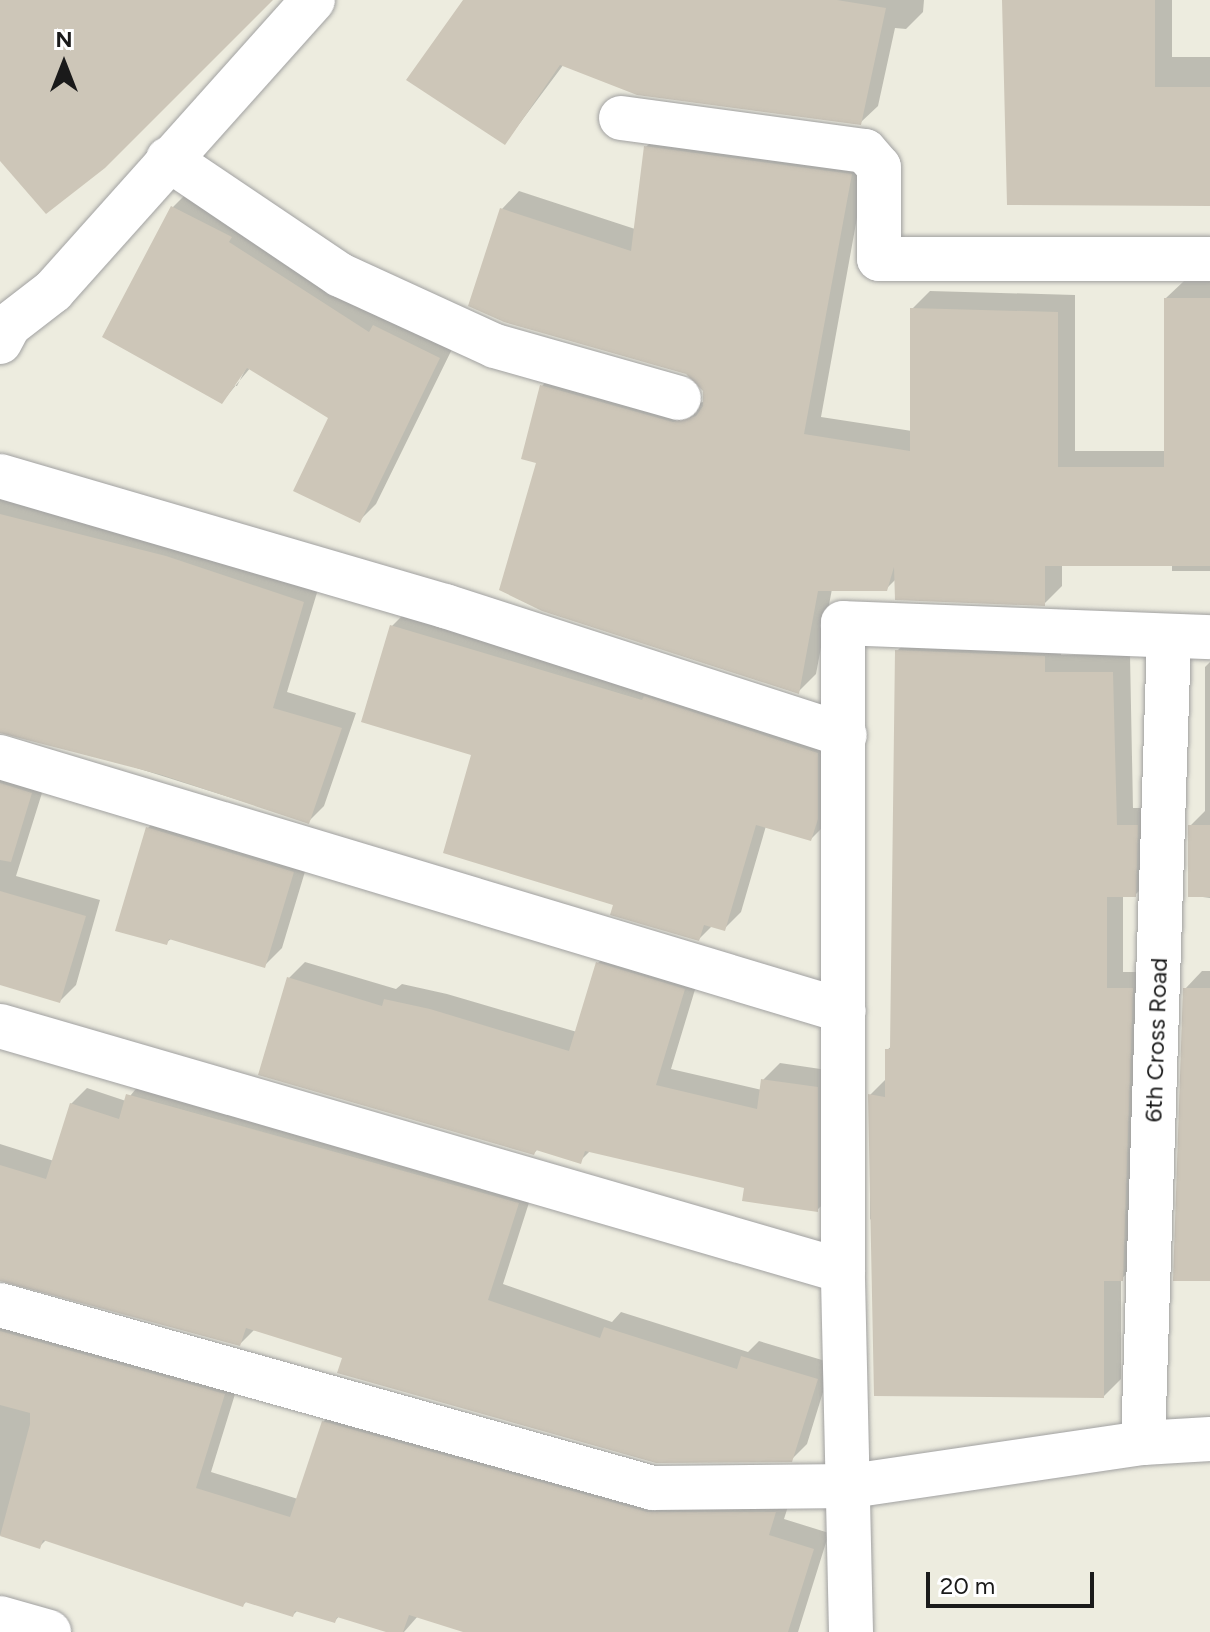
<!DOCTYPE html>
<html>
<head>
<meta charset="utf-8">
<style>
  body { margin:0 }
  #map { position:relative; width:1210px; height:1632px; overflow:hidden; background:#edecdf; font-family:Figtree,sans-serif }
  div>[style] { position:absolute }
  .shadow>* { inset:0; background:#0003 }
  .building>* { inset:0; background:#cdc6b8; transform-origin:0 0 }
  .roads { filter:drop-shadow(0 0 2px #a1a1a1) drop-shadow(0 0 2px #a1a1a1) }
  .minor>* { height:44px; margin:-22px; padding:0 22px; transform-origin:22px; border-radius:22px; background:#fff }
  span { translate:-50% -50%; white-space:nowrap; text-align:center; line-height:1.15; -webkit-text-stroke:7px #fff; paint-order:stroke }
  .street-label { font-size:24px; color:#1a1a1a }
  .north { position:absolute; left:24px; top:24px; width:80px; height:80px; -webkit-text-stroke:6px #fff; paint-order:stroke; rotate:0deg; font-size:22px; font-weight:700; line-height:32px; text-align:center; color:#1a1a1a }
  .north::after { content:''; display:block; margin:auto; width:28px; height:36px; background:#1a1a1a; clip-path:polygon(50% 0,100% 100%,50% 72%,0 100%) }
  .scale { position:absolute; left:926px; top:1572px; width:168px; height:36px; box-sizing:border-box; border:4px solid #1a1a1a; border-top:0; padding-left:10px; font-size:24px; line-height:28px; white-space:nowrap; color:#1a1a1a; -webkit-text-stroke:6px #fff; paint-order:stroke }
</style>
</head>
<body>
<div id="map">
  <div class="shadow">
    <div style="clip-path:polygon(465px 0,924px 0,923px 12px,906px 29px,895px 28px,878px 106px,860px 123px,564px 64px,505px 143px)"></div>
    <div style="clip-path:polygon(1005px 0,1172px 0,1172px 57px,1210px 57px,1210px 204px)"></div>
    <div style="clip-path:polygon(663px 130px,868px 157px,821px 417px,912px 431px,912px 309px,930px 291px,1075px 295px,1075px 451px,1166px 451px,1166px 298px,1184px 281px,1210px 281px,1210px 571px,1172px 571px,1172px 564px,1062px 564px,1062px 586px,1044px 604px,896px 579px,886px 589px,832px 589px,816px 674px,798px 692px,542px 386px,559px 368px,692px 405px,703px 402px,706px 392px,687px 372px,502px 209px,519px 191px,635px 229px,646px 147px)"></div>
    <div style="clip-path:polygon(evenodd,190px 190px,456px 341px,376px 504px,359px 521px,331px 417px,251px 367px,222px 402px,105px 336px,173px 207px,190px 190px,251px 358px,237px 386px,233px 386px,251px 358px)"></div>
    <div style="clip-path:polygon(0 492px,319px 586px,287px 692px,356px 713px,324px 806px,308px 822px,48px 740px,0 732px)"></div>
    <div style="clip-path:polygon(409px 609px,834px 736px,828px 822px,811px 839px,766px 826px,741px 912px,724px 929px,712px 926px,699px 939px,616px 904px,474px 753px,392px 626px)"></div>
    <div style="clip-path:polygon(914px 634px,1061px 639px,1061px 655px,1130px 655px,1133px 808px,1154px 808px,1152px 878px,1135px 895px,1123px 895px,1123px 972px,1149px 972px,1140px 1262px,1121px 1279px,1121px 1379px,1104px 1396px,870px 1219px,870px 1095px,887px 1078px,887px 1050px,893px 1045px,897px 651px)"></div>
    <div style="clip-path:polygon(1210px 662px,1210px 898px,1188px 895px,1190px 826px,1205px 811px,1205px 667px)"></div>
    <div style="clip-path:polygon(0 759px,47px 777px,16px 876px,100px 900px,76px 985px,60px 1001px,0 983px)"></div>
    <div style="clip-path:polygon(165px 811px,310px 855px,282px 948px,265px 965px,172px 938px,166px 943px,148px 828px)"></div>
    <div style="clip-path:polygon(614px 947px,700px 973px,671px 1069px,762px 1090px,763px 1080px,780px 1063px,834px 1071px,834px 1194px,817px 1210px,746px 1186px,591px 1150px,580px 1161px,538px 1149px,534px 1153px,289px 978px,305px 962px,396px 989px,402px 984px,447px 994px,577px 1032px,598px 963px)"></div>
    <div style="clip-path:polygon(1202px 971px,1210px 971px,1210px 1279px,1185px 989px)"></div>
    <div style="clip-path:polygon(144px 1079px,534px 1187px,503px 1284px,612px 1322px,621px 1312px,748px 1352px,759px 1341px,832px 1363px,807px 1444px,791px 1460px,345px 1356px,255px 1329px,240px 1344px,0 1280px,0 1144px,54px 1161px,71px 1104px,87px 1088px,126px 1101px)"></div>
    <div style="clip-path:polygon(0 1308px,240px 1378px,211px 1472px,298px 1499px,323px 1422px,339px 1406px,791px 1497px,784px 1519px,829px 1533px,798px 1632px,469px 1632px,418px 1616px,404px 1632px,393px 1632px,340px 1615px,335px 1621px,298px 1610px,293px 1615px,247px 1601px,243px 1605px,47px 1539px,40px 1546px,0 1535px)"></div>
  </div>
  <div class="building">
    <div style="clip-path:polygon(0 0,273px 0,105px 168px,46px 214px,0 161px)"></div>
    <div style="clip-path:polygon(463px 0,837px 0,886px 8px,861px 125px,637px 95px,560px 65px,505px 145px,406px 80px)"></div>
    <div style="clip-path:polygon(1002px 0,1155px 0,1155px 87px,1210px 87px,1210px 206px,1007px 205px)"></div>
    <div style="clip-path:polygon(644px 146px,852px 174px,804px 434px,910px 451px,910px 308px,1058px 312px,1058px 467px,1164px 467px,1164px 298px,1210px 298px,1210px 566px,1045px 566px,1045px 606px,895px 600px,894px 567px,887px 591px,818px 591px,799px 694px,542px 611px,499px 590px,536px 463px,521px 459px,540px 385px,673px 422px,696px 416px,703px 406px,703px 391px,686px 374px,504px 322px,468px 306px,500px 208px,631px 251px)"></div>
    <div style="clip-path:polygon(171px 206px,232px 237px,229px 242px,369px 332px,373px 325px,440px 358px,360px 523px,293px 491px,328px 418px,247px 368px,222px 404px,102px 337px)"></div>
    <div style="clip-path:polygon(0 514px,166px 556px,304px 602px,273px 708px,342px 728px,309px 824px,162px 775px,0 733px)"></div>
    <div style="clip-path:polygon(390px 625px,642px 700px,644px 696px,818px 753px,818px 819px,811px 841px,756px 825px,725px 931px,704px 925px,699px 941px,610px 915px,613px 905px,443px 853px,471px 755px,361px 722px)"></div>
    <div style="clip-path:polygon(895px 650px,1045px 656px,1045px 672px,1113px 672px,1117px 825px,1138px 825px,1136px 897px,1107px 897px,1107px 988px,1133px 988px,1123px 1281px,1104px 1281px,1104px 1398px,874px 1396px,868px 1094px,885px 1097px,885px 1049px,890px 1049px)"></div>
    <div style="clip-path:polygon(0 783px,32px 793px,11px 862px,0 860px)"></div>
    <div style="left:1188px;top:825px;width:22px;height:72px"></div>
    <div style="clip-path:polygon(146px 827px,294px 872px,265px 968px,169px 939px,167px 945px,115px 931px)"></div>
    <div style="clip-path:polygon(0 891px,86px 916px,60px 1003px,0 985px)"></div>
    <div style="clip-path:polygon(596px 962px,685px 989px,656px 1085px,757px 1109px,761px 1079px,818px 1087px,818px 1212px,742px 1201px,744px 1188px,585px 1151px,581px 1164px,536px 1150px,534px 1155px,258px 1075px,287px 977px,382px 1006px,384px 999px,430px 1009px,569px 1051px)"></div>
    <div style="clip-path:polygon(1183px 988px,1210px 988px,1210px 1281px,1173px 1281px)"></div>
    <div style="clip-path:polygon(126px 1094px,519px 1203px,488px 1300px,600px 1338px,604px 1327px,737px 1369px,741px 1356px,818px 1379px,792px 1462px,656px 1463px,337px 1373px,342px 1358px,246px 1328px,240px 1346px,0 1281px,0 1165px,46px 1179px,70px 1103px,119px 1119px)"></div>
    <div style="clip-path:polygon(0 1331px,225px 1394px,196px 1488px,290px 1517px,322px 1421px,647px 1512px,776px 1512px,769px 1535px,814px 1549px,788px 1632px,463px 1632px,409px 1615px,403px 1632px,386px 1632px,337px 1617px,335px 1623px,295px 1611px,293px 1617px,245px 1602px,243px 1607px,43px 1540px,40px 1549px,0 1536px,30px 1424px,30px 1413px,0 1405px)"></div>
  </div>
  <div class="roads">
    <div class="minor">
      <div style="left:621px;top:118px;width:246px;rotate:7.7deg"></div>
      <div style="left:865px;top:151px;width:21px;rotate:49deg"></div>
      <div style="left:879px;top:167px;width:92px;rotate:90deg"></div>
      <div style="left:879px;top:259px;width:331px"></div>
      <div style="left:168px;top:159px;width:207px;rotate:34deg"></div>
      <div style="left:340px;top:275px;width:170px;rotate:24.6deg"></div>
      <div style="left:495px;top:346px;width:191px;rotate:15.8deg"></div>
      <div style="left:0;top:342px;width:19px;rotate:-62deg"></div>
      <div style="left:9px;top:325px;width:56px;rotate:-37.7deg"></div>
      <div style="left:53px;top:291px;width:390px;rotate:-48.2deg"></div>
      <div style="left:0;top:476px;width:464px;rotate:16.3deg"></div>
      <div style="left:445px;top:606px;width:420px;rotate:17.9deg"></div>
      <div style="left:0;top:757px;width:881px;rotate:16.75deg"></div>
      <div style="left:0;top:1026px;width:878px;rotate:16.21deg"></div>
      <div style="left:0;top:1305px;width:678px;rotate:15.66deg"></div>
      <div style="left:653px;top:1488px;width:198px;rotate:-0.6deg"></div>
      <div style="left:851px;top:1486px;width:295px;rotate:-8.4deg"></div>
      <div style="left:1143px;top:1443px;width:67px;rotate:-3.4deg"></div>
      <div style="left:1143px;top:1443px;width:807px;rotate:-88.15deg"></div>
      <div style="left:0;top:1618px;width:51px;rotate:15.9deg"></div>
      <div style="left:851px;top:1632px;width:361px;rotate:-91.3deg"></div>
      <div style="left:843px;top:1271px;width:648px;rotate:-90deg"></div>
      <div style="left:843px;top:623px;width:367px;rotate:2.2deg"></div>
    </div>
  </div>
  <div class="street-label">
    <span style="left:1156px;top:1040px;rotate:-88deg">6th Cross Road</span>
  </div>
  <div class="north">N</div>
  <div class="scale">20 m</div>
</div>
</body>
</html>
